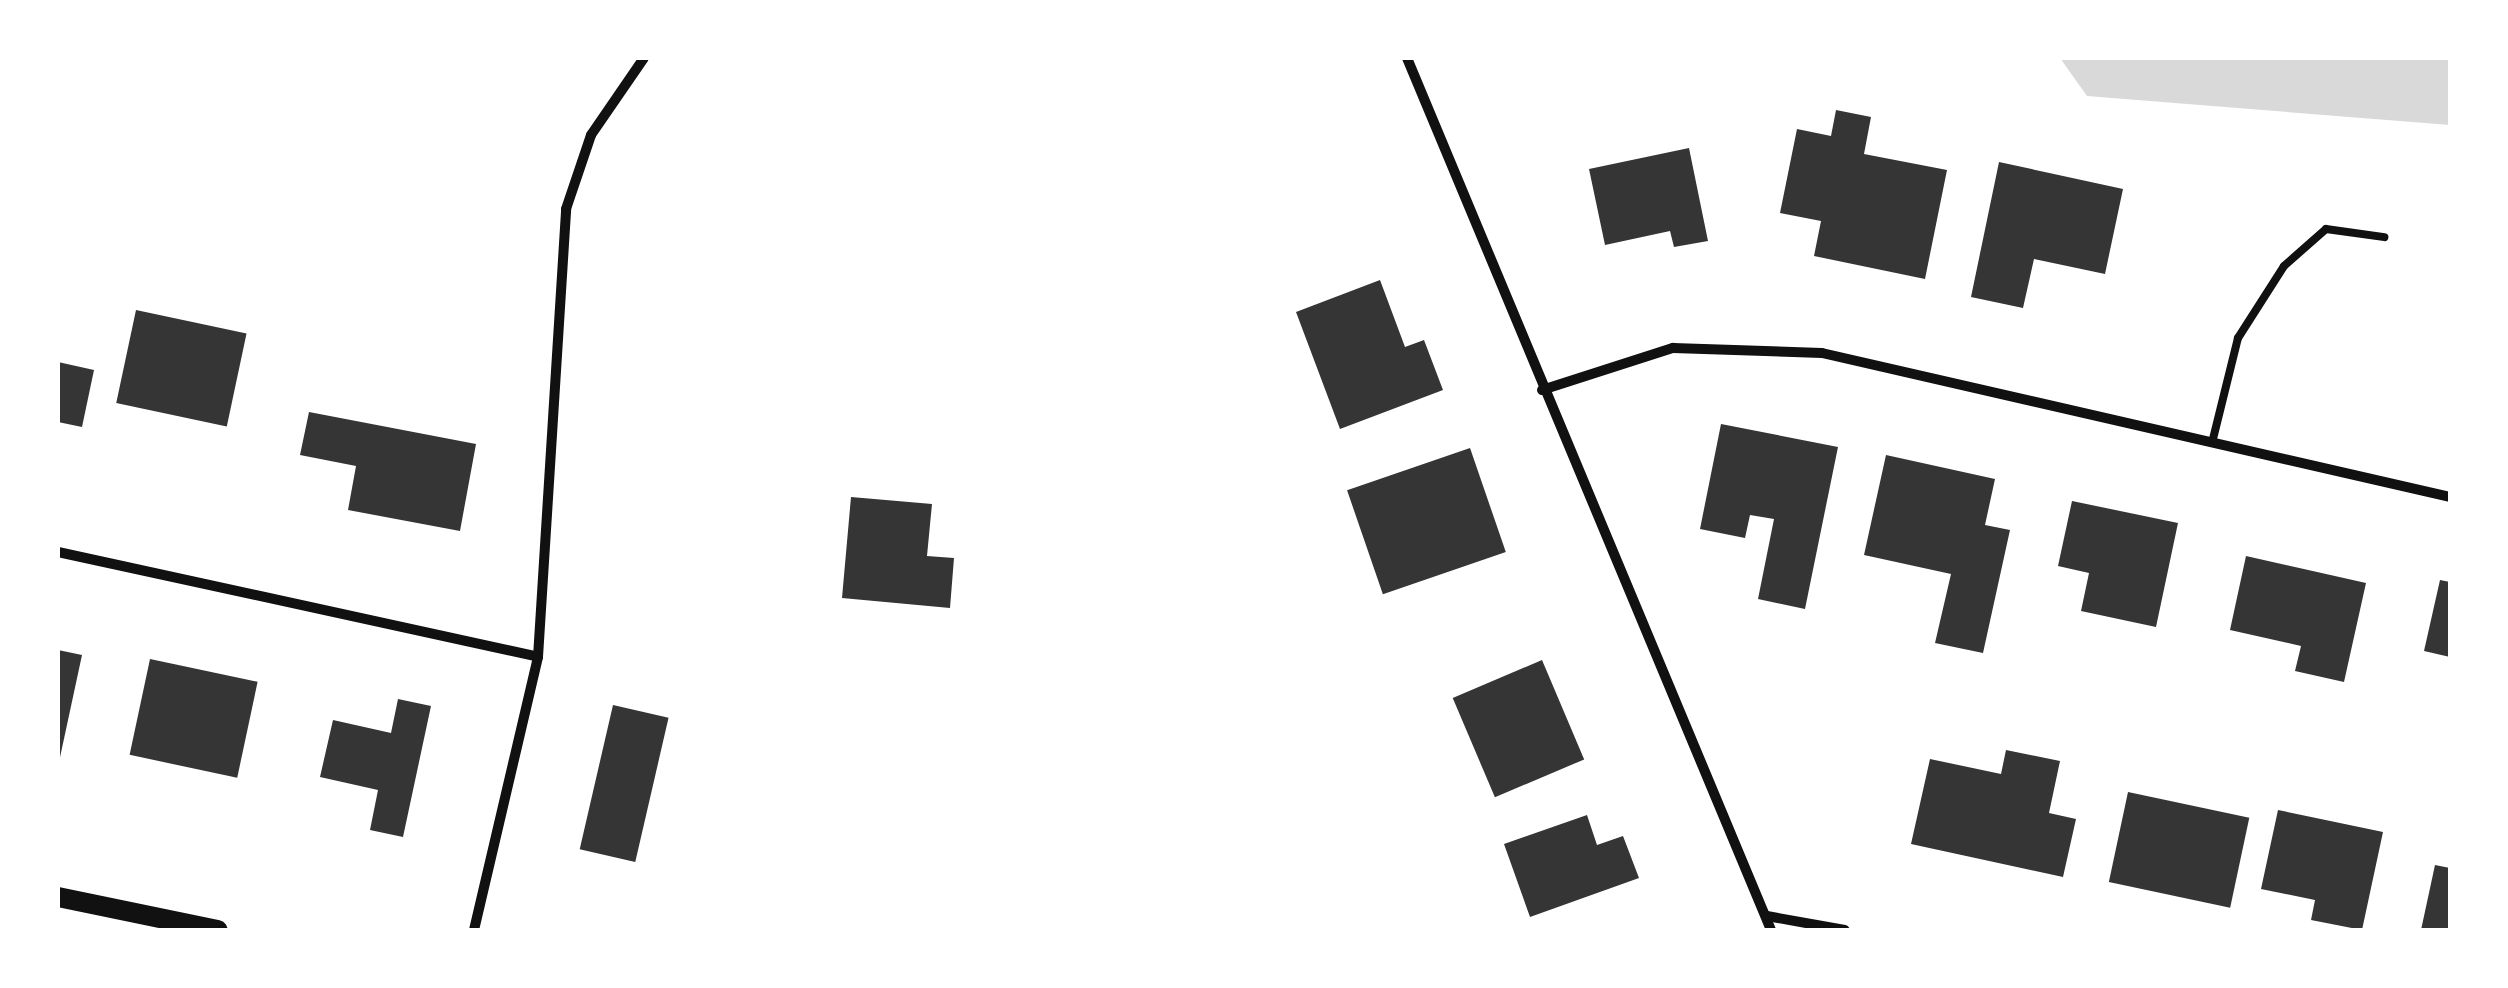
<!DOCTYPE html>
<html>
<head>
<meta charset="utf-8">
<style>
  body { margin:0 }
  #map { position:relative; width:2508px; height:988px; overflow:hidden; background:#fff; font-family:"Asap Condensed",sans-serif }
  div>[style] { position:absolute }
  .water>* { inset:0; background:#d9d9d9 }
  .building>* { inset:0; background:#353535; transform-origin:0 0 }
  .service>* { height:8px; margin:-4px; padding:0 4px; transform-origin:4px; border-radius:4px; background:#111 }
  .minor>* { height:10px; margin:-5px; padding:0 5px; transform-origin:5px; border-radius:5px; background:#111 }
  .secondary>* { height:20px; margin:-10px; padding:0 10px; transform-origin:10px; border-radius:10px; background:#111 }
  span { translate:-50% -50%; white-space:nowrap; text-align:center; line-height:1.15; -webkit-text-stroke:9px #fff; paint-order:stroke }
  .frame { position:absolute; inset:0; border:60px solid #fff; pointer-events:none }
</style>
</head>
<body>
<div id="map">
  <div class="water">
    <div style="clip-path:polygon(2060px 58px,2450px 58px,2450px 125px,2087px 96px)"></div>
  </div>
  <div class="building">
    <div style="clip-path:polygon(1836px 110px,1871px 117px,1864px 154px,1947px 170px,1925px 279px,1814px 256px,1821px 221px,1780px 213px,1797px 129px,1831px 136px)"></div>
    <div style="clip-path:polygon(1689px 148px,1708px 241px,1674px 247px,1670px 231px,1605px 245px,1589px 169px)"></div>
    <div style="clip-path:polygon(1999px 162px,2123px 189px,2105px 274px,2034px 259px,2023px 308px,1971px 297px)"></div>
    <div style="clip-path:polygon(1380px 280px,1405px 347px,1424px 340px,1443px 390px,1340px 429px,1296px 312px)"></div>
    <div style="left:136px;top:310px;width:113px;height:95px;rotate:12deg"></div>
    <div style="clip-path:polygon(58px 362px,94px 370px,82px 427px,58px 422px)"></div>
    <div style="clip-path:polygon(309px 412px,476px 444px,460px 531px,348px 510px,356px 466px,300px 455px)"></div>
    <div style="clip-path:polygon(1721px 424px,1838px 447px,1805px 609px,1758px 599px,1774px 519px,1750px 515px,1745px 538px,1700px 529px)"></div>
    <div style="left:1470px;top:448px;width:110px;height:130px;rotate:71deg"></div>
    <div style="clip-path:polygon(1886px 455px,1995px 479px,1985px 525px,2010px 530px,1983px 653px,1935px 643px,1951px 574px,1864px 555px)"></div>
    <div style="clip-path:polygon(851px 497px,932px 504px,927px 556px,954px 558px,950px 608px,842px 598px)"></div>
    <div style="clip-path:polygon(2072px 501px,2178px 523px,2156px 627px,2081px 611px,2089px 573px,2058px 566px)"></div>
    <div style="clip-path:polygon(2246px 556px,2366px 583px,2344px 682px,2295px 671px,2301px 646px,2230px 630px)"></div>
    <div style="clip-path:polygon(2440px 580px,2450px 582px,2450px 657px,2424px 651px)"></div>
    <div style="clip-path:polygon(58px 650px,82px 655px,59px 762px,58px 762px)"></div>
    <div style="left:150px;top:659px;width:110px;height:98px;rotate:12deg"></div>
    <div style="left:1542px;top:660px;width:108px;height:97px;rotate:67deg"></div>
    <div style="clip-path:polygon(398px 699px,431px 706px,403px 837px,370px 830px,378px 790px,320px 777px,333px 720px,391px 733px)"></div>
    <div style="left:613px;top:705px;width:57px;height:148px;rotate:13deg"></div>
    <div style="clip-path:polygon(2006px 750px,2060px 761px,2049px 813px,2076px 819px,2063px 877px,1911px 844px,1930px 759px,2001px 774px)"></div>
    <div style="left:2128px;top:792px;width:124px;height:92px;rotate:12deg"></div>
    <div style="clip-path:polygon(2278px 810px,2383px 832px,2362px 930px,2311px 920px,2315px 900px,2261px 889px)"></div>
    <div style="clip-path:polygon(1587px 815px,1597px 845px,1623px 836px,1639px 878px,1530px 917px,1504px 844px)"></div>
    <div style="clip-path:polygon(2435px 865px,2450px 868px,2450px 930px,2421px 930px)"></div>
  </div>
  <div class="service">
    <div style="left:2212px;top:443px;width:108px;rotate:-76.1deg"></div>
    <div style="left:2238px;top:338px;width:85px;rotate:-57.4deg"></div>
    <div style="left:2284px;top:266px;width:56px;rotate:-41.4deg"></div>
    <div style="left:2326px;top:229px;width:59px;rotate:7.9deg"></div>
  </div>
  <div class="minor">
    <div style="left:1407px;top:58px;width:945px;rotate:67.34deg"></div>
    <div style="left:1542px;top:390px;width:138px;rotate:-17.8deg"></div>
    <div style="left:1673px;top:348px;width:149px;rotate:1.9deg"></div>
    <div style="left:1822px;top:353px;width:644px;rotate:12.91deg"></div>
    <div style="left:58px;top:552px;width:491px;rotate:12.3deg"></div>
    <div style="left:1767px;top:916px;width:79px;rotate:10.2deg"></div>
    <div style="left:474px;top:930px;width:280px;rotate:-76.8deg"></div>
    <div style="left:538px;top:657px;width:449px;rotate:-86.4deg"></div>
    <div style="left:566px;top:209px;width:78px;rotate:-71.3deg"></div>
    <div style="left:591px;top:135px;width:93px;rotate:-55.5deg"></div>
  </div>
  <div class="secondary">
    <div style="left:58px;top:897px;width:163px;rotate:11.7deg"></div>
  </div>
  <div class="frame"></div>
</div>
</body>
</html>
